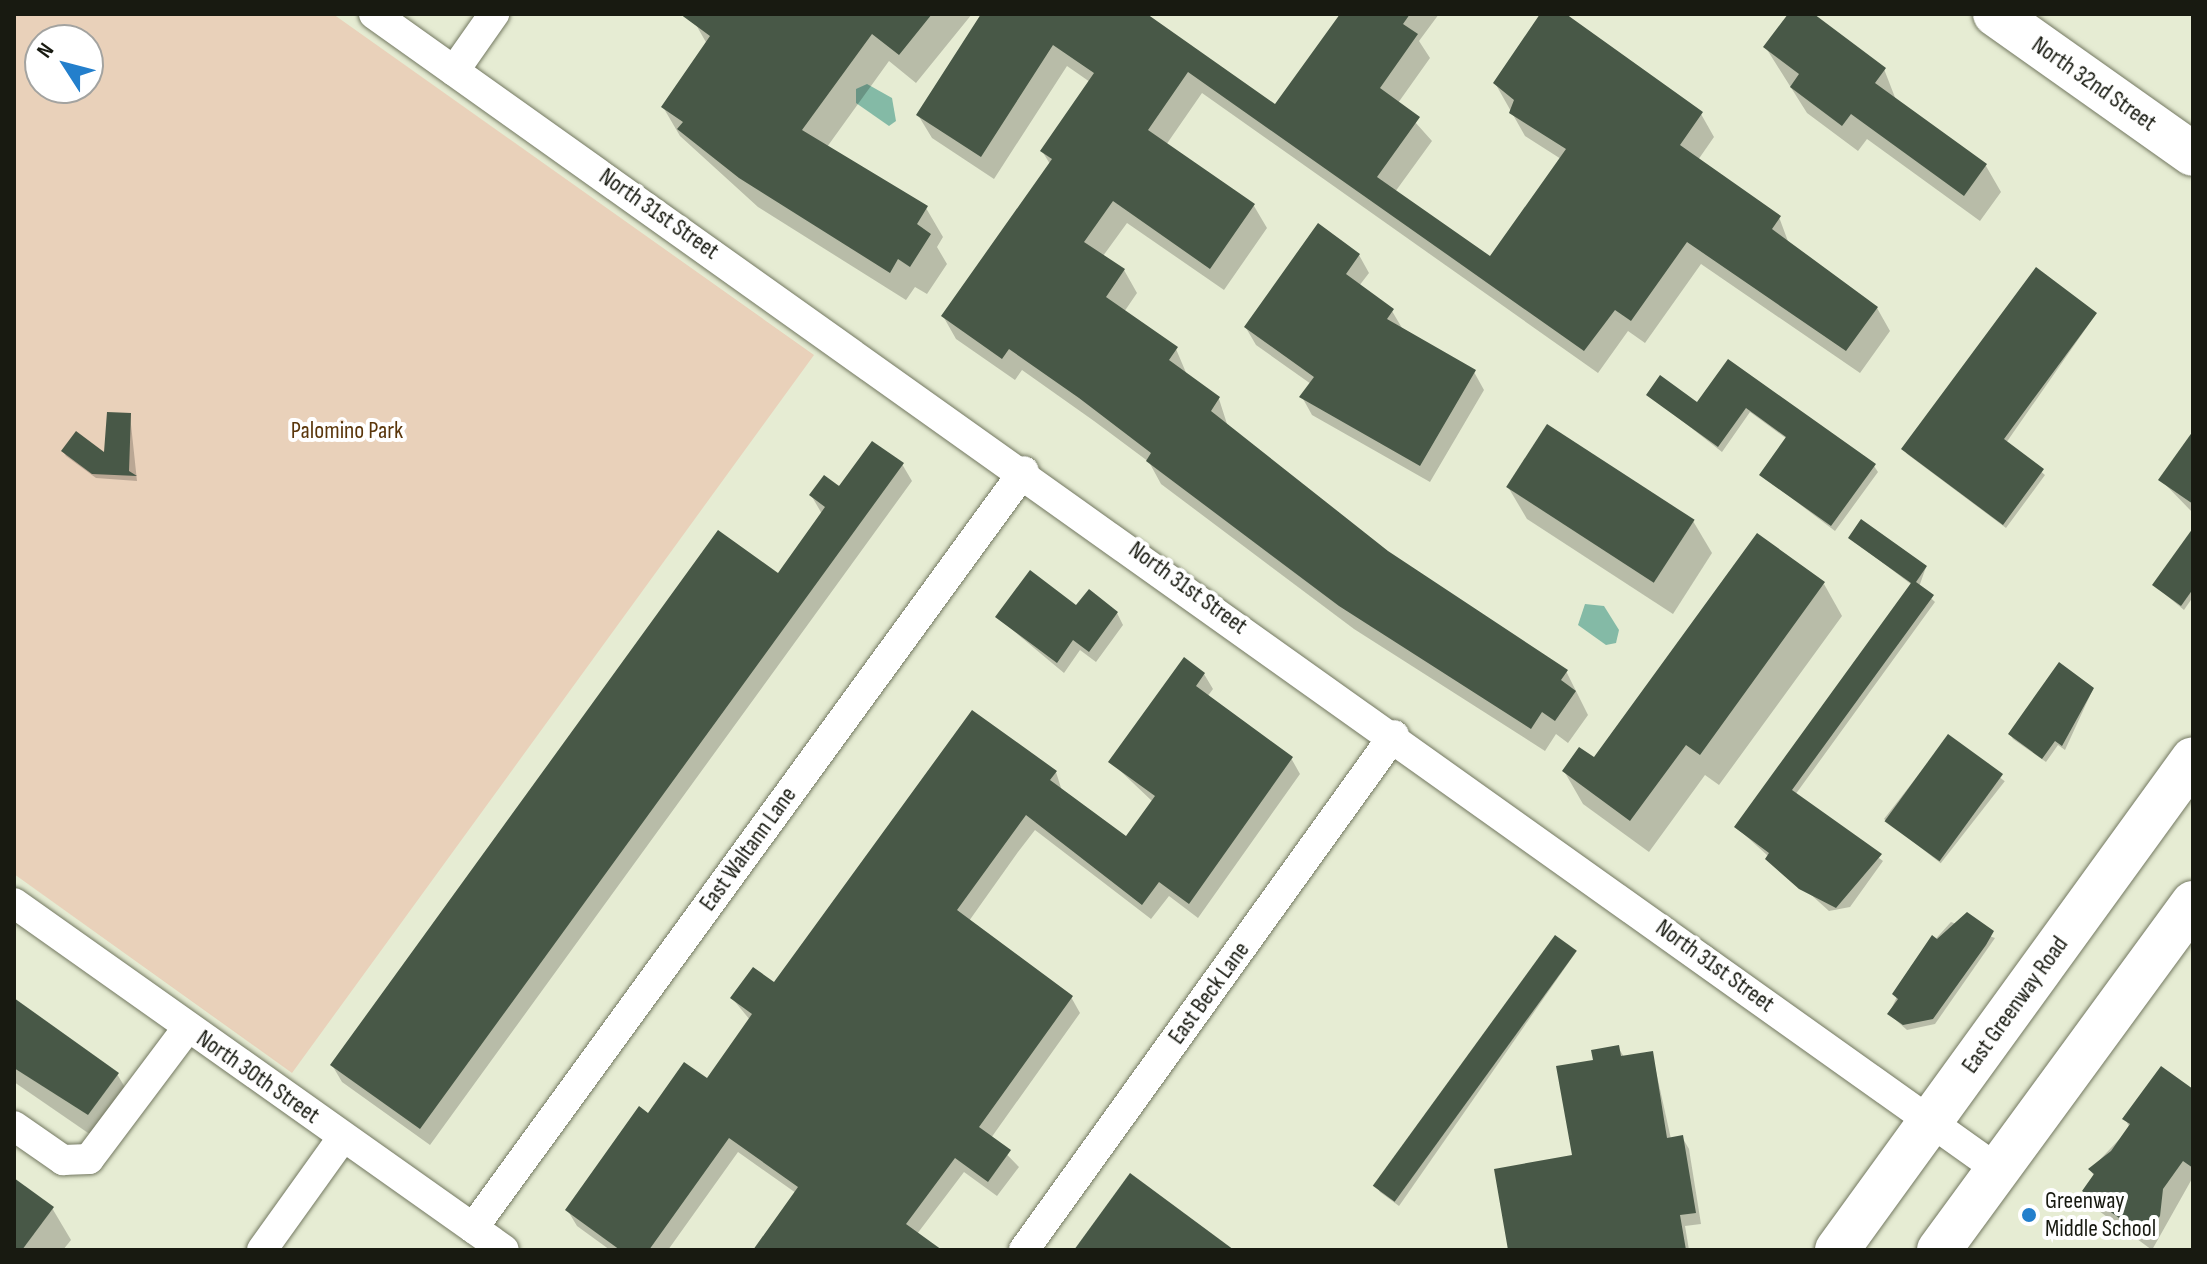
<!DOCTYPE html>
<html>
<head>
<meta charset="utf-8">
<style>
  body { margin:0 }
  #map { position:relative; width:2207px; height:1264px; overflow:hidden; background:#e6ecd3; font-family:"Sofia Sans Condensed",sans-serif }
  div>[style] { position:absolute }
  .green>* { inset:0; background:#e9d1ba }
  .water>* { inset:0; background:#84baa6 }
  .shadow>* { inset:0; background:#0003; transform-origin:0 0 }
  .building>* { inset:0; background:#485847; transform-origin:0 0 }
  .roads { filter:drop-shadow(0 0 2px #737861) drop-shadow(0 0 2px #737861) }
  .minor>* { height:30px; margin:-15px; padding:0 15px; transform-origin:15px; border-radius:15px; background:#fff }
  .secondary>* { height:44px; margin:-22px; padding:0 22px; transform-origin:22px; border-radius:22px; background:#fff }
  .dots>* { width:22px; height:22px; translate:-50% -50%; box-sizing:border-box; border:4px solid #fff; border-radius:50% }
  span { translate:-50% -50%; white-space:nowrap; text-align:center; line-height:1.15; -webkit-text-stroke:8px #fff; paint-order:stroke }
  .street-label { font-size:24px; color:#181a11 }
  .park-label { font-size:24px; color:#5a360b }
  .poi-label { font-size:24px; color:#181a11 }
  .left { translate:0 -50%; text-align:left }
  .frame { position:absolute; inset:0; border:16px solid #181a11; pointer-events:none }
  .north { position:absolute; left:24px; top:24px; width:80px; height:80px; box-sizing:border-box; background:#fff; border:2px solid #a3a3a0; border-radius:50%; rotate:306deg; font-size:22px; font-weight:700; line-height:32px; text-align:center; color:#181a11 }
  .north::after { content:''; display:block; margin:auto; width:28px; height:36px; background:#237fcc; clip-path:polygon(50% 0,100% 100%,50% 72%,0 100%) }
</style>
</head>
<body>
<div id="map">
  <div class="green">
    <div style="clip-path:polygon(evenodd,14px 14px,333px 14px,814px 355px,292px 1073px,14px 874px,14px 14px,40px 40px,88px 40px,88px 88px,40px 88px,40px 40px)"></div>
  </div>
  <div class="water">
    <div style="clip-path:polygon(867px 84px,892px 98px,896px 121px,889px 126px,856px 103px,856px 89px)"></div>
    <div style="clip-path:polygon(1585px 604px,1604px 606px,1619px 630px,1616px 643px,1606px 645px,1578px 625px)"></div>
  </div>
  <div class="shadow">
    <div style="clip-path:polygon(701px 14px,972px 14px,916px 83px,889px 61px,827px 147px,926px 208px,943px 237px,937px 247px,947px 264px,927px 294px,915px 287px,906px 300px,758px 207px,680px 136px,663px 107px,707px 44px,695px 23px)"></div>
    <div style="clip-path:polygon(984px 14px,1144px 14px,1275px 107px,1342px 14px,1439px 14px,1419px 41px,1430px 58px,1398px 103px,1432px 141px,1395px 192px,1490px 259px,1561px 159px,1525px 136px,1495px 83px,1542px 14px,1563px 14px,1701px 114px,1714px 137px,1698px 160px,1779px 217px,1789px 244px,1877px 308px,1890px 331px,1860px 373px,1701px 264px,1645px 343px,1628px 331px,1598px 373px,1202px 93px,1166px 145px,1254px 206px,1267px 228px,1224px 290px,1127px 223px,1103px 256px,1124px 270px,1137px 293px,1124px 312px,1176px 349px,1187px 375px,1219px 399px,1228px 427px,1387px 553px,1566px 671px,1588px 715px,1568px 743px,1556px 734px,1545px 751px,1354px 629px,1161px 484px,1149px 462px,1094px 421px,1022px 370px,1015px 380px,956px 339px,943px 316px,1050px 164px,1042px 151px,1090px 82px,1067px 66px,994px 179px,932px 138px,918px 115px)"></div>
    <div style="clip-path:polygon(1791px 14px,1810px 14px,1884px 69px,1896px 100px,1986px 166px,2001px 192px,1980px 221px,1867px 139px,1858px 151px,1807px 113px,1766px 48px)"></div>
    <div style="clip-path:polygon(1359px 255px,1369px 273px,1359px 286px,1392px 311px,1402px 328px,1474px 372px,1484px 390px,1430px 482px,1312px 415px,1302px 397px,1311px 384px,1256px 345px,1246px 328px)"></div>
    <div style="clip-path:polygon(2096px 314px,2006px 443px,2045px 475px,2006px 528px,1907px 454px,1904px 449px)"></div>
    <div style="clip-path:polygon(1728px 362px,1874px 466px,1878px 472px,1835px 531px,1761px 475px,1787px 439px,1750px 412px,1722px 452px,1649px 395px,1697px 404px)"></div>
    <div style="clip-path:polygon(130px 415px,137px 481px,96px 478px,66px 456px,63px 451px,106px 456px)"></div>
    <div style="clip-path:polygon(2193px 435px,2193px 513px,2161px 480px)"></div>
    <div style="clip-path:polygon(902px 464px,912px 481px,430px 1145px,342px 1082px,332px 1065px,778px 576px,822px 514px,811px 495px)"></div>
    <div style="clip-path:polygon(1508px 487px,1693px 521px,1712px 553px,1673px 614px,1527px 519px)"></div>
    <div style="clip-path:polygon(2193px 533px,2193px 597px,2184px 610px,2154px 585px)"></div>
    <div style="clip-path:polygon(1850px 538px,1926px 567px,1919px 587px,1935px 602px,1795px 795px,1883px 861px,1850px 907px,1829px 911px,1736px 827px,1912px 585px)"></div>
    <div style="clip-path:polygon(1824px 584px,1842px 616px,1719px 785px,1705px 775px,1649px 852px,1583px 804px,1564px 771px,1594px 760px)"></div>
    <div style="clip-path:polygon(1077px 608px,1117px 613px,1123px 625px,1096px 662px,1080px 650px,1064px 673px,997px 617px)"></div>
    <div style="clip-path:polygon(1204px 674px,1213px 689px,1207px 697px,1291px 758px,1300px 774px,1198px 918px,1169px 896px,1151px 919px,1035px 830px,1018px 852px,969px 921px,1071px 997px,1080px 1013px,991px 1138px,1019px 1167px,997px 1196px,964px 1172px,917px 1234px,938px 1250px,756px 1250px,796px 1193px,738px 1152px,668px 1250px,610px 1250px,577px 1226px,568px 1211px,648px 1116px,707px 1081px,750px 1020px,732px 998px,775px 985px,1056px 772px,1062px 791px,1127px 839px,1153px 802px,1111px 762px)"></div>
    <div style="clip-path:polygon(2093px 689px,2065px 750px,2058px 745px,2046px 762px,2013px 739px,2010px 734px)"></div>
    <div style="left:1948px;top:737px;width:72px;height:104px;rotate:38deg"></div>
    <div style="clip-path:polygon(1951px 922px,1995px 938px,1935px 1024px,1907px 1030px,1889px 1014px,1911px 966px)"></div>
    <div style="clip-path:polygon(1576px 952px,1399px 1206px,1380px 1192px,1377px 1187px)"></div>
    <div style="clip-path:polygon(14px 1000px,117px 1074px,136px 1106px,107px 1146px,14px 1082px)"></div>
    <div style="clip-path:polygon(1618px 1047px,1624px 1057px,1652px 1053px,1671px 1139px,1682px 1137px,1689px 1149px,1701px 1224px,1685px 1226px,1689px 1250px,1510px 1250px,1574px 1157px,1596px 1061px)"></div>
    <div style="clip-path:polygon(2193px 1092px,2193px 1177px,2152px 1250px,2095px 1208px,2085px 1191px,2095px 1177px,2090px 1170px,2130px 1128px,2125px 1119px)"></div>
    <div style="clip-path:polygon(14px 1182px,52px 1208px,71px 1240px,63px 1250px,14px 1250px)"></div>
  </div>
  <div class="building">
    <div style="clip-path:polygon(680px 14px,932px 14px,899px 55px,872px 34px,802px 130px,928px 206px,917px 224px,931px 234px,910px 267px,898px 259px,890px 273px,739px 178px,677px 129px,683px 122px,661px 107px,710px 36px)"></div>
    <div style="clip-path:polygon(981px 14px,1147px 14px,1275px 104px,1340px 14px,1410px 14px,1403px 24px,1418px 34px,1380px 88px,1420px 117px,1377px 177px,1490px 256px,1566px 149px,1509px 113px,1514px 100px,1493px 83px,1540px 14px,1566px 14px,1703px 112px,1680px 145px,1781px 216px,1772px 229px,1878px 307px,1846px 351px,1687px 242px,1631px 321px,1615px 310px,1584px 351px,1188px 72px,1148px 130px,1255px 204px,1210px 269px,1113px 201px,1084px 242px,1125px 269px,1106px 297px,1178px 347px,1169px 360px,1220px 397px,1211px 411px,1388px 551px,1568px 670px,1561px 680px,1576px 691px,1555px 721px,1542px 712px,1531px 729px,1339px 606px,1146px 461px,1151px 453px,1079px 398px,1009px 349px,1002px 359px,941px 316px,1052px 159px,1040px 151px,1094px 73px,1053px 45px,981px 157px,916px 115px)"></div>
    <div style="clip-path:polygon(1788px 14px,1814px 14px,1886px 68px,1875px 83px,1987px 164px,1964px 196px,1851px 114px,1842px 126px,1790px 87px,1799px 74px,1763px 47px)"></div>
    <div style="clip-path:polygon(1318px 223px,1360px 254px,1346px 274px,1394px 309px,1387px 319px,1476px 370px,1420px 466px,1299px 397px,1314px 377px,1244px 327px)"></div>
    <div style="clip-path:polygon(2036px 267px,2097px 313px,2004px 439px,2044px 469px,2003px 525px,1901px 449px)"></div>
    <div style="clip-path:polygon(1728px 359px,1876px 464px,1831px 526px,1759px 475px,1786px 437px,1746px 408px,1718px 447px,1646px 395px,1660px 375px,1697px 402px)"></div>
    <div style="clip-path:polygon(107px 412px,131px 413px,129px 471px,137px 476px,92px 474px,61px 451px,76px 431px,104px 452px)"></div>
    <div style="left:1547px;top:424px;width:176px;height:75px;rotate:33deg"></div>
    <div style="clip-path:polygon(2193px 431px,2193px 504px,2158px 480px)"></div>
    <div style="clip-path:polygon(872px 441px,904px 463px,420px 1129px,330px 1065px,718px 530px,778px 573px,825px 507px,809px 495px,824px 475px,839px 486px)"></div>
    <div style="clip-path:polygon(1861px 519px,1927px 566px,1916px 582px,1934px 595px,1792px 790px,1882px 854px,1836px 908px,1799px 889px,1765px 859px,1769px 853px,1734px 827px,1911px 583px,1848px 538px)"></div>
    <div style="clip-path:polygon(2193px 528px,2193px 589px,2181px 606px,2152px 585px)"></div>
    <div style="clip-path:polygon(1757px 533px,1825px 582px,1700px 755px,1686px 745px,1630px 821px,1562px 771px,1579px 747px,1594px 757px)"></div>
    <div style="clip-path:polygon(1030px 570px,1076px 605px,1089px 589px,1118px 612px,1089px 652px,1073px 640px,1057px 663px,995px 617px)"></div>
    <div style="clip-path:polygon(1184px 657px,1205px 673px,1196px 686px,1293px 757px,1189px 904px,1159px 882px,1142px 905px,1026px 815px,957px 910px,1073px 996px,979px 1127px,1011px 1150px,988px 1182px,955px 1158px,906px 1224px,942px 1250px,753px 1250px,798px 1187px,729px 1138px,649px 1250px,620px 1250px,565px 1210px,639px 1106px,648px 1113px,684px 1062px,707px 1078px,752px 1014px,730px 998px,753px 967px,774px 982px,972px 710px,1057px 771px,1050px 780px,1126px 836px,1155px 796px,1108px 762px)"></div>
    <div style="clip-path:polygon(2059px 662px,2094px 688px,2062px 746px,2055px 741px,2042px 759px,2008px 734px)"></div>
    <div style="left:1948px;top:734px;width:68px;height:108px;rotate:36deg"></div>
    <div style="clip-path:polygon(1967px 912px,1994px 931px,1986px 945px,1933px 1019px,1903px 1025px,1887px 1014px,1898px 999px,1892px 994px,1932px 935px,1937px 939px)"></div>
    <div style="left:1555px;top:935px;width:27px;height:310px;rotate:36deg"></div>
    <div style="clip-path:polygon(14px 998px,119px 1073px,88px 1115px,14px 1068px)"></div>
    <div style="clip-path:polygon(1619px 1045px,1621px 1056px,1653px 1051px,1667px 1138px,1683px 1135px,1696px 1213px,1680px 1215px,1686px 1250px,1508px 1250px,1494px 1169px,1572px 1155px,1556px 1066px,1593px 1060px,1591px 1050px)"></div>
    <div style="clip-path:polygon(2161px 1066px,2193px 1089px,2193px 1168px,2183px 1161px,2163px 1189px,2160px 1216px,2145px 1237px,2082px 1191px,2094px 1174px,2088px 1169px,2111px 1151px,2130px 1124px,2122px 1119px)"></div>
    <div style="clip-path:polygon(1130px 1173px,1234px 1250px,1074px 1250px)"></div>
    <div style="clip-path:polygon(14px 1178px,54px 1207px,22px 1250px,14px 1250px)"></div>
  </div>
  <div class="roads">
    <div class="minor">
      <div style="left:374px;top:14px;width:1993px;rotate:35.44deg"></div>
      <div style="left:454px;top:71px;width:70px;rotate:-54.9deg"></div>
      <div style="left:14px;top:903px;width:600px;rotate:35.3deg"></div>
      <div style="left:14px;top:1126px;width:60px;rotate:34.8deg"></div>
      <div style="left:63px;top:1160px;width:26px;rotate:-2deg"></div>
      <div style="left:89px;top:1159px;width:165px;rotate:-53.1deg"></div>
      <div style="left:473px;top:1228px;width:936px;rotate:-53.95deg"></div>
      <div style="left:262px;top:1250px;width:139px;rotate:-54.4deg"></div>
      <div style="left:1024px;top:1250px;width:634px;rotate:-54.3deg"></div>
    </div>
    <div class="secondary">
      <div style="left:1995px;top:14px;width:242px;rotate:35.3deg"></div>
      <div style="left:1837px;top:1250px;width:606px;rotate:-54.06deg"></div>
      <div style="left:1939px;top:1250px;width:430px;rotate:-53.8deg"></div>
    </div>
  </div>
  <div class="dots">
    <div style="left:2029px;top:1215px;background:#237fcc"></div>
  </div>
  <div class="street-label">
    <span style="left:2094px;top:84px;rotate:35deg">North 32nd Street</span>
    <span style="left:659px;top:214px;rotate:35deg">North 31st Street</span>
    <span style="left:1188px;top:588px;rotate:36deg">North 31st Street</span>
    <span style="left:748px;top:849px;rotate:-54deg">East Waltann Lane</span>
    <span style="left:1715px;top:966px;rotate:36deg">North 31st Street</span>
    <span style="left:1209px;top:993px;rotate:-54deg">East Beck Lane</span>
    <span style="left:2015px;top:1005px;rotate:-54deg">East Greenway Road</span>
    <span style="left:258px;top:1077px;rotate:35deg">North 30th Street</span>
  </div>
  <div class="park-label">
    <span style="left:347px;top:431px">Palomino Park</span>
  </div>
  <div class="poi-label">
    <span class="left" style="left:2045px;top:1215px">Greenway<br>Middle School</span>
  </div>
  <div class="frame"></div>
  <div class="north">N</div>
</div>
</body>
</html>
